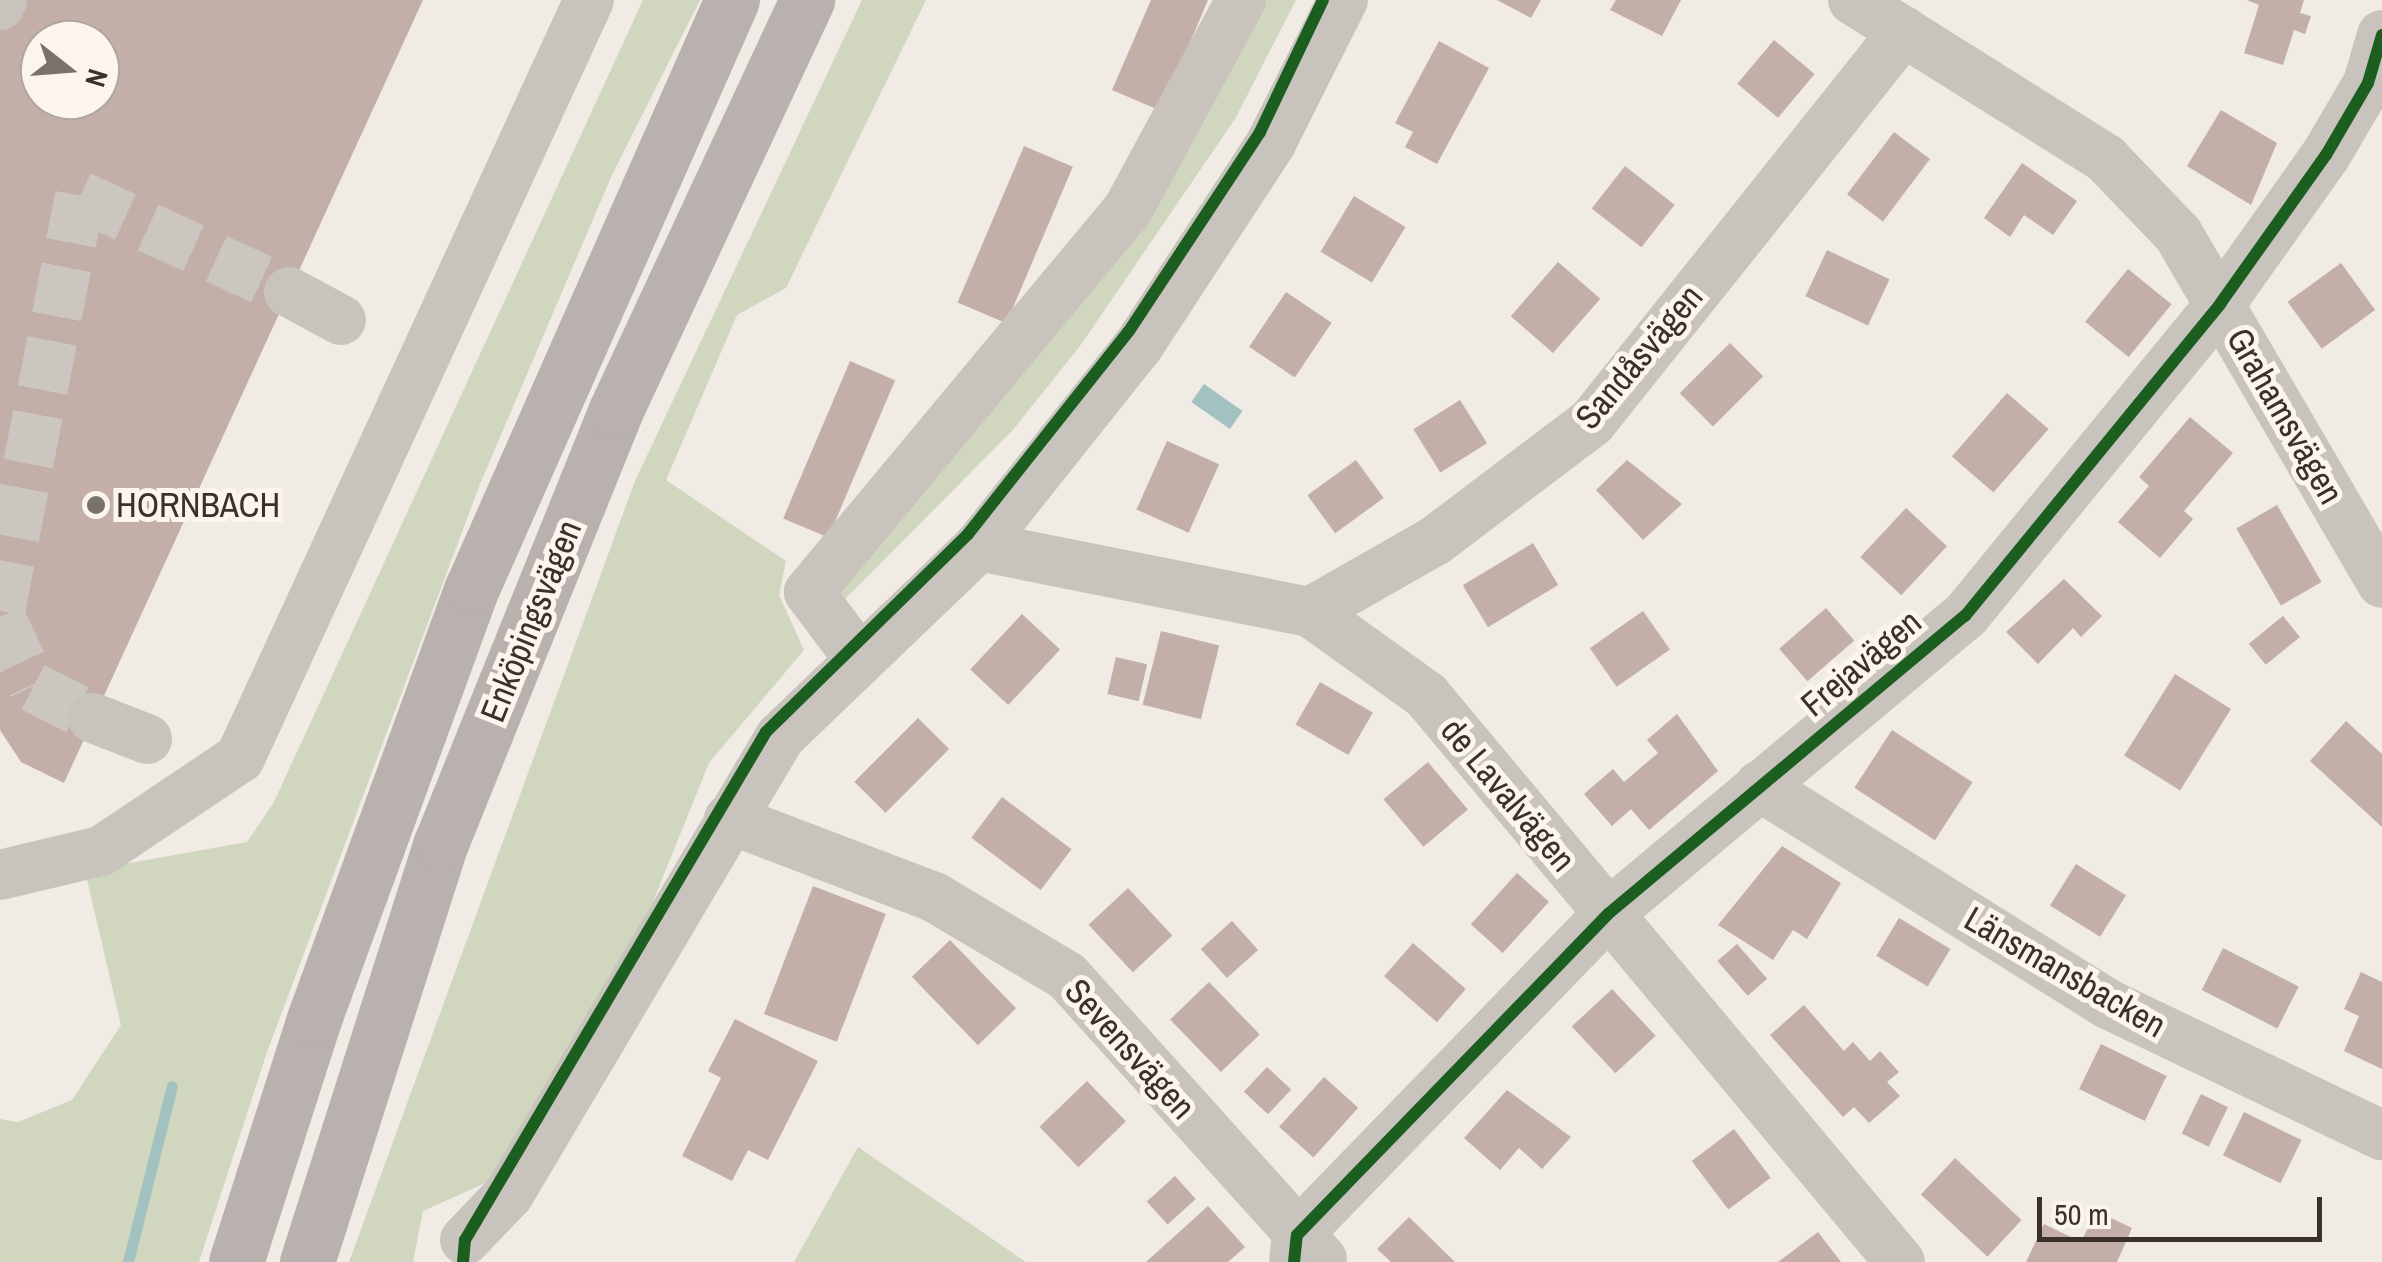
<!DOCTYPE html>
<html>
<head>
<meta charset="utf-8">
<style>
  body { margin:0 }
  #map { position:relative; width:2382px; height:1262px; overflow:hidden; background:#f0ebe5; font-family:"Archivo Narrow",sans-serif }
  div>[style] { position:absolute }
  .green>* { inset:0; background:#d1d6bf }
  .water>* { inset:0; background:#a1c2c1; transform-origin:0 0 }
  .stream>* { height:11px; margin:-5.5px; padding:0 5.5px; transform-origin:5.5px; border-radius:5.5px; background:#a1c2c1 }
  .building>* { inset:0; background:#c3afa7; transform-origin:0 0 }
  .minor-tunnel>* { height:50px; margin-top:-25px; transform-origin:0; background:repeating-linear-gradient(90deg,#ccc6c0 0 50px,transparent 0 75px) }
  .minor>* { height:50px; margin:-25px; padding:0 25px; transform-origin:25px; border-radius:25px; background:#c9c3be }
  .major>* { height:55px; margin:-27.5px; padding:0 27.5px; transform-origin:27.5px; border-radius:27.5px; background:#b8b1ad }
  .cycleway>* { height:12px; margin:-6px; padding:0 6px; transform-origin:6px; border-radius:6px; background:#1b5e20 }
  .dots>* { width:28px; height:28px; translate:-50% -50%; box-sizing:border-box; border:5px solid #fbf5ee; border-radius:50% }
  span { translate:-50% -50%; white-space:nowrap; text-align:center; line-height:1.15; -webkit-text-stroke:10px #fbf5ee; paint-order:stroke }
  .street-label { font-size:35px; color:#3b302b }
  .poi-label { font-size:35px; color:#3b302b }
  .left { translate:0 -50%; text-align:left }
  .north { position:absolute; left:20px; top:20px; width:100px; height:100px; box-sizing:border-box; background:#fbf5ee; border:2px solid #aea6a0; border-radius:50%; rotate:107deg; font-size:28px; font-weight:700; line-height:40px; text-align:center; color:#3b302b }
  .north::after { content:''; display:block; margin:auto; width:35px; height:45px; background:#7a716c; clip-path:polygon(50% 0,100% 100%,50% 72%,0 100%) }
  .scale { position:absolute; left:2037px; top:1197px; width:285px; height:45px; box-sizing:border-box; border:5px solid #3b302b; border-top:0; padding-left:12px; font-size:30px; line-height:35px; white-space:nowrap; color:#3b302b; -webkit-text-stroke:8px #fbf5ee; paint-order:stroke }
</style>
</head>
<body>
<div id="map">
  <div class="green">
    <div style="clip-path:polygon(643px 0,700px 0,612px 175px,480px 484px,267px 1052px,199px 1262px,0 1262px,0 1119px,18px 1122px,72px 1100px,121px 1025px,85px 871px,247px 842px,274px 802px)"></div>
    <div style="clip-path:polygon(862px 0,926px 0,786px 288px,737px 315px,666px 480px,786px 561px,779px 595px,804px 650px,709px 763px,648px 914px,494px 1179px,423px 1211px,413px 1262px,349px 1262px,635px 481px)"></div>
    <div style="clip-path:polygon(1254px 0,1296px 0,1235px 119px,1080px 346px,1012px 431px,831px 613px,869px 531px)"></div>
    <div style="clip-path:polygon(858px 1147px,1026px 1262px,794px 1262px)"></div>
  </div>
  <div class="water">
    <div style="left:1204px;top:384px;width:47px;height:22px;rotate:35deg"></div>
  </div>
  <div class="stream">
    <div style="left:128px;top:1262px;width:181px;rotate:-76deg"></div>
  </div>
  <div class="building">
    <div style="clip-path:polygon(evenodd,10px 0,423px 0,64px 783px,21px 762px,0 730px,0 22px,10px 0,40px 40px,100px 40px,100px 100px,40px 100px,40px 40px)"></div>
    <div style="clip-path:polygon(1151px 0,1208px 0,1161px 111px,1112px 90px)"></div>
    <div style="clip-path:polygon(1497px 0,1541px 0,1531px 18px)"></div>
    <div style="clip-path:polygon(1616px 0,1681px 0,1662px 36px,1610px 10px)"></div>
    <div style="clip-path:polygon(2247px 0,2304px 0,2300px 13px,2311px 16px,2305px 34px,2294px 30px,2283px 65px,2244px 53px,2259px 5px)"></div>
    <div style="left:1774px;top:40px;width:53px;height:57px;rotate:40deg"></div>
    <div style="clip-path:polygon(1439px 41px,1489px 68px,1437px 164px,1405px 147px,1413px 132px,1395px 123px)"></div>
    <div style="clip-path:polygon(2221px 110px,2277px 143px,2251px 205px,2187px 166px)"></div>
    <div style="left:1894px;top:132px;width:45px;height:78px;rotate:37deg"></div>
    <div style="left:1024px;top:146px;width:53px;height:170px;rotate:23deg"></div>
    <div style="clip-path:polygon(2022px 163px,2077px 201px,2053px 235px,2024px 215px,2010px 237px,1984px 218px)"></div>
    <div style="left:1625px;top:166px;width:63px;height:54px;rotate:38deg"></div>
    <div style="left:1354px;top:196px;width:60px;height:65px;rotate:31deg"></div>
    <div style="left:1827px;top:250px;width:69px;height:51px;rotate:25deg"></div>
    <div style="left:1558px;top:262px;width:56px;height:72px;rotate:41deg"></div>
    <div style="left:2341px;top:263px;width:58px;height:66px;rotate:54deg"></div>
    <div style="left:2128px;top:269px;width:56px;height:68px;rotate:39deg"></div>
    <div style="left:1286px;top:292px;width:55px;height:66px;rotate:34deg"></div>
    <div style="left:1730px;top:343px;width:47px;height:71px;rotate:45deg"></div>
    <div style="left:850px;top:361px;width:49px;height:171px;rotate:23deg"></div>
    <div style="left:2007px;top:393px;width:55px;height:84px;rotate:41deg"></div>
    <div style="left:1460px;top:400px;width:51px;height:55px;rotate:58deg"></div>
    <div style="clip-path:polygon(2190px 417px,2233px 453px,2184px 511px,2193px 519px,2160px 558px,2118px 522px,2149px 486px,2139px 477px)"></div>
    <div style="left:1167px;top:441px;width:57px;height:75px;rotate:24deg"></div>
    <div style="left:1356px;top:460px;width:47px;height:60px;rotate:54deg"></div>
    <div style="clip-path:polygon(1627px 460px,1682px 504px,1643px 540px,1596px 490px)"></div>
    <div style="left:2277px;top:505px;width:89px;height:47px;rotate:60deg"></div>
    <div style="left:1906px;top:508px;width:56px;height:67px;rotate:43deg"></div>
    <div style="left:1533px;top:543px;width:49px;height:82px;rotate:59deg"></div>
    <div style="clip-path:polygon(2064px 579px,2102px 616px,2081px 637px,2073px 628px,2038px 664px,2006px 632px)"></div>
    <div style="left:1826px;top:608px;width:43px;height:62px;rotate:49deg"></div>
    <div style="left:1643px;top:611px;width:47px;height:65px;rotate:55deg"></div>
    <div style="left:1022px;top:614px;width:52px;height:76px;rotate:43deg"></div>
    <div style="left:2283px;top:616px;width:27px;height:44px;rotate:51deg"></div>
    <div style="left:1161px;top:631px;width:60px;height:76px;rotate:14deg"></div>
    <div style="left:1116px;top:657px;width:32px;height:38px;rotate:13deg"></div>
    <div style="left:2175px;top:674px;width:66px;height:96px;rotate:32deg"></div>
    <div style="left:1320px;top:682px;width:61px;height:49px;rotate:30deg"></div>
    <div style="clip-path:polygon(1677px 714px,1718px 771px,1649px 830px,1631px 809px,1612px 826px,1584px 794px,1613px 769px,1624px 782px,1658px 753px,1647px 740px)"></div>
    <div style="left:918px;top:718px;width:44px;height:90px;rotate:45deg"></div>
    <div style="clip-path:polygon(2346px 721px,2382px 754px,2382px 827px,2310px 761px)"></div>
    <div style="left:1892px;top:730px;width:96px;height:69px;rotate:33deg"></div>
    <div style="left:1428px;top:762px;width:62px;height:58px;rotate:50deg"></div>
    <div style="left:1002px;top:797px;width:87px;height:51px;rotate:37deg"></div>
    <div style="clip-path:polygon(1782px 846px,1841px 883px,1807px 939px,1793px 930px,1773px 960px,1718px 925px)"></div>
    <div style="left:2076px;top:864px;width:59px;height:49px;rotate:32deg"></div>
    <div style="left:1517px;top:873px;width:43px;height:69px;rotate:42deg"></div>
    <div style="left:813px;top:886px;width:78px;height:137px;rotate:21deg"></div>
    <div style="left:1128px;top:888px;width:65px;height:54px;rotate:47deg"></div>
    <div style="left:1899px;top:918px;width:60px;height:44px;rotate:31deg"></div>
    <div style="left:1232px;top:921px;width:39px;height:42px;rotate:48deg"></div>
    <div style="left:950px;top:940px;width:95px;height:53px;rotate:46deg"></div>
    <div style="left:1413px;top:943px;width:70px;height:44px;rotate:41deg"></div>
    <div style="left:1737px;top:944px;width:46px;height:26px;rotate:49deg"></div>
    <div style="left:2223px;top:948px;width:85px;height:47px;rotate:27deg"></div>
    <div style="clip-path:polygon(2361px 972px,2382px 982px,2382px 1069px,2344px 1051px,2359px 1016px,2344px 1009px)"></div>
    <div style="left:1209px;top:982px;width:73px;height:54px;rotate:46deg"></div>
    <div style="left:1612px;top:989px;width:64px;height:55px;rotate:47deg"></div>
    <div style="clip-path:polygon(1804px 1005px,1844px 1051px,1853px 1042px,1870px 1061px,1880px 1051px,1899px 1072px,1887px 1082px,1900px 1096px,1869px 1123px,1854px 1107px,1843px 1117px,1770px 1035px)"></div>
    <div style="clip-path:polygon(735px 1019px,818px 1061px,768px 1160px,748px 1150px,732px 1181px,682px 1156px,721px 1078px,708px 1071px)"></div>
    <div style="left:2101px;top:1044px;width:73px;height:50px;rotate:26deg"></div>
    <div style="left:1267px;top:1067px;width:33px;height:34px;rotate:43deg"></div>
    <div style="left:1324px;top:1077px;width:46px;height:67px;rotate:42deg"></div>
    <div style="left:1087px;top:1081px;width:56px;height:66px;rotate:46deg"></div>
    <div style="clip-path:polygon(1507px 1090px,1571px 1137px,1542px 1169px,1519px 1148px,1500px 1170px,1464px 1138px)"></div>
    <div style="left:2201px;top:1094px;width:30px;height:44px;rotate:26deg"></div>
    <div style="left:2244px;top:1112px;width:64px;height:48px;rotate:26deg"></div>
    <div style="left:1734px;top:1129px;width:61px;height:53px;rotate:53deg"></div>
    <div style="left:1955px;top:1158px;width:91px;height:50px;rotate:43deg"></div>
    <div style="left:1175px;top:1176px;width:31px;height:38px;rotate:48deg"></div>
    <div style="clip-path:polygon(1208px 1206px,1245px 1247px,1228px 1262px,1146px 1262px)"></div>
    <div style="clip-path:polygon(2096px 1211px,2132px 1228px,2117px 1262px,2026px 1262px,2044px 1224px,2081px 1242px)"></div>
    <div style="clip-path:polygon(1409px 1217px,1455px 1262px,1391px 1262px,1377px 1249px)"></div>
    <div style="clip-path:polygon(1818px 1232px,1841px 1262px,1778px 1262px)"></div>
  </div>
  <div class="minor-tunnel">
    <div style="left:0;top:611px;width:423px;rotate:-79.1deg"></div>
    <div style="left:80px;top:196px;width:230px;rotate:24.7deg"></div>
    <div style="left:0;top:617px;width:77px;rotate:64.8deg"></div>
    <div style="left:33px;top:687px;width:68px;rotate:27.3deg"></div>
  </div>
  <div class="minor">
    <div style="left:1853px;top:0;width:299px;rotate:32.1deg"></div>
    <div style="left:2106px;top:159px;width:104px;rotate:46.2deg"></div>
    <div style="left:2178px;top:234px;width:404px;rotate:59.7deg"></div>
    <div style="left:0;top:5px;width:5px;rotate:-68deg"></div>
    <div style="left:289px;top:292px;width:59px;rotate:28.3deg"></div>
    <div style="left:979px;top:546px;width:338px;rotate:11.3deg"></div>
    <div style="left:1310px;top:612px;width:143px;rotate:35.6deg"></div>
    <div style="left:1426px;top:695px;width:739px;rotate:50.11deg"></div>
    <div style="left:1310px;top:612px;width:145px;rotate:-29.7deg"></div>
    <div style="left:1436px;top:540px;width:196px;rotate:-37.1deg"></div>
    <div style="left:1592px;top:422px;width:500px;rotate:-51.41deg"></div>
    <div style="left:860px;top:660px;width:85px;rotate:-126.9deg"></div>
    <div style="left:809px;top:592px;width:496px;rotate:-50.2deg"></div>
    <div style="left:1127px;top:211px;width:240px;rotate:-61.6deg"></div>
    <div style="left:93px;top:718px;width:58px;rotate:21.3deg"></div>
    <div style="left:1759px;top:786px;width:411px;rotate:32deg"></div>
    <div style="left:2108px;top:1004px;width:304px;rotate:25.6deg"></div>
    <div style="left:729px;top:819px;width:219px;rotate:20.8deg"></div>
    <div style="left:934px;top:897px;width:155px;rotate:30.7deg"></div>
    <div style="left:1067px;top:976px;width:381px;rotate:48deg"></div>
    <div style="left:0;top:875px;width:104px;rotate:-13.4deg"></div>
    <div style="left:101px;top:851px;width:167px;rotate:-33.8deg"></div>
    <div style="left:240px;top:758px;width:834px;rotate:-65.28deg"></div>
    <div style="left:465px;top:1240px;width:64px;rotate:-46.3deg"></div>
    <div style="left:509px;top:1194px;width:531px;rotate:-59.33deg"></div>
    <div style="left:780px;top:737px;width:276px;rotate:-43.8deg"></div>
    <div style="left:979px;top:546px;width:257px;rotate:-51.5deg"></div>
    <div style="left:1139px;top:345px;width:241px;rotate:-56.8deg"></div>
    <div style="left:1271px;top:143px;width:160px;rotate:-63.3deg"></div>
    <div style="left:1294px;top:1262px;width:27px;rotate:-84deg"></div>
    <div style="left:1297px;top:1235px;width:447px;rotate:-45.9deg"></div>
    <div style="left:1608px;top:914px;width:465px;rotate:-39.9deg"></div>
    <div style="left:1965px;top:616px;width:403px;rotate:-50.7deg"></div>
    <div style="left:2220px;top:304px;width:183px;rotate:-54.6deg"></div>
    <div style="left:2326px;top:155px;width:83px;rotate:-59.7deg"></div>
    <div style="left:2368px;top:83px;width:50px;rotate:-73.7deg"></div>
  </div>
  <div class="major">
    <div style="left:236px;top:1262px;width:255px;rotate:-72.2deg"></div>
    <div style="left:314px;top:1019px;width:459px;rotate:-69.9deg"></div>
    <div style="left:472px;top:588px;width:643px;rotate:-66.15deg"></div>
    <div style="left:307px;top:1262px;width:440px;rotate:-72.3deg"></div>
    <div style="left:441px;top:843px;width:465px;rotate:-68deg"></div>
    <div style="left:615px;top:412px;width:455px;rotate:-65deg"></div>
  </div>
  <div class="cycleway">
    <div style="left:463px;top:1262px;width:22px;rotate:-85deg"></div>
    <div style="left:465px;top:1240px;width:590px;rotate:-59.35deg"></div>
    <div style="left:766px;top:732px;width:283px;rotate:-44.4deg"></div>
    <div style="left:968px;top:534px;width:259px;rotate:-51.6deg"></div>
    <div style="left:1129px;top:331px;width:238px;rotate:-56.6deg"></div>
    <div style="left:1260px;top:132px;width:146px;rotate:-64.5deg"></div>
    <div style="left:1294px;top:1262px;width:27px;rotate:-84deg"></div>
    <div style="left:1297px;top:1235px;width:447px;rotate:-45.9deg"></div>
    <div style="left:1608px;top:914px;width:465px;rotate:-39.9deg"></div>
    <div style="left:1965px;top:616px;width:403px;rotate:-50.7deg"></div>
    <div style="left:2220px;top:304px;width:183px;rotate:-54.6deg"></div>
    <div style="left:2326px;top:155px;width:83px;rotate:-59.7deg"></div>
    <div style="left:2368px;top:83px;width:50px;rotate:-73.7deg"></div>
  </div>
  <div class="dots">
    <div style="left:96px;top:505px;background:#7a716c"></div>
  </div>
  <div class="street-label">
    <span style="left:1639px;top:357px;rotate:-50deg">Sandåsvägen</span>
    <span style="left:2285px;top:416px;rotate:60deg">Grahamsvägen</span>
    <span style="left:531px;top:621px;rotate:-68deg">Enköpingsvägen</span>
    <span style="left:1861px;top:663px;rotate:-40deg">Frejavägen</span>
    <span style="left:1508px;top:795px;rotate:50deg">de Lavalvägen</span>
    <span style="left:2065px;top:972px;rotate:30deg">Länsmansbacken</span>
    <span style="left:1130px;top:1049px;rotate:48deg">Sevensvägen</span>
  </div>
  <div class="poi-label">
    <span class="left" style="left:116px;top:505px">HORNBACH</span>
  </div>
  <div class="north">N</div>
  <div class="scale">50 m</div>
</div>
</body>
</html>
